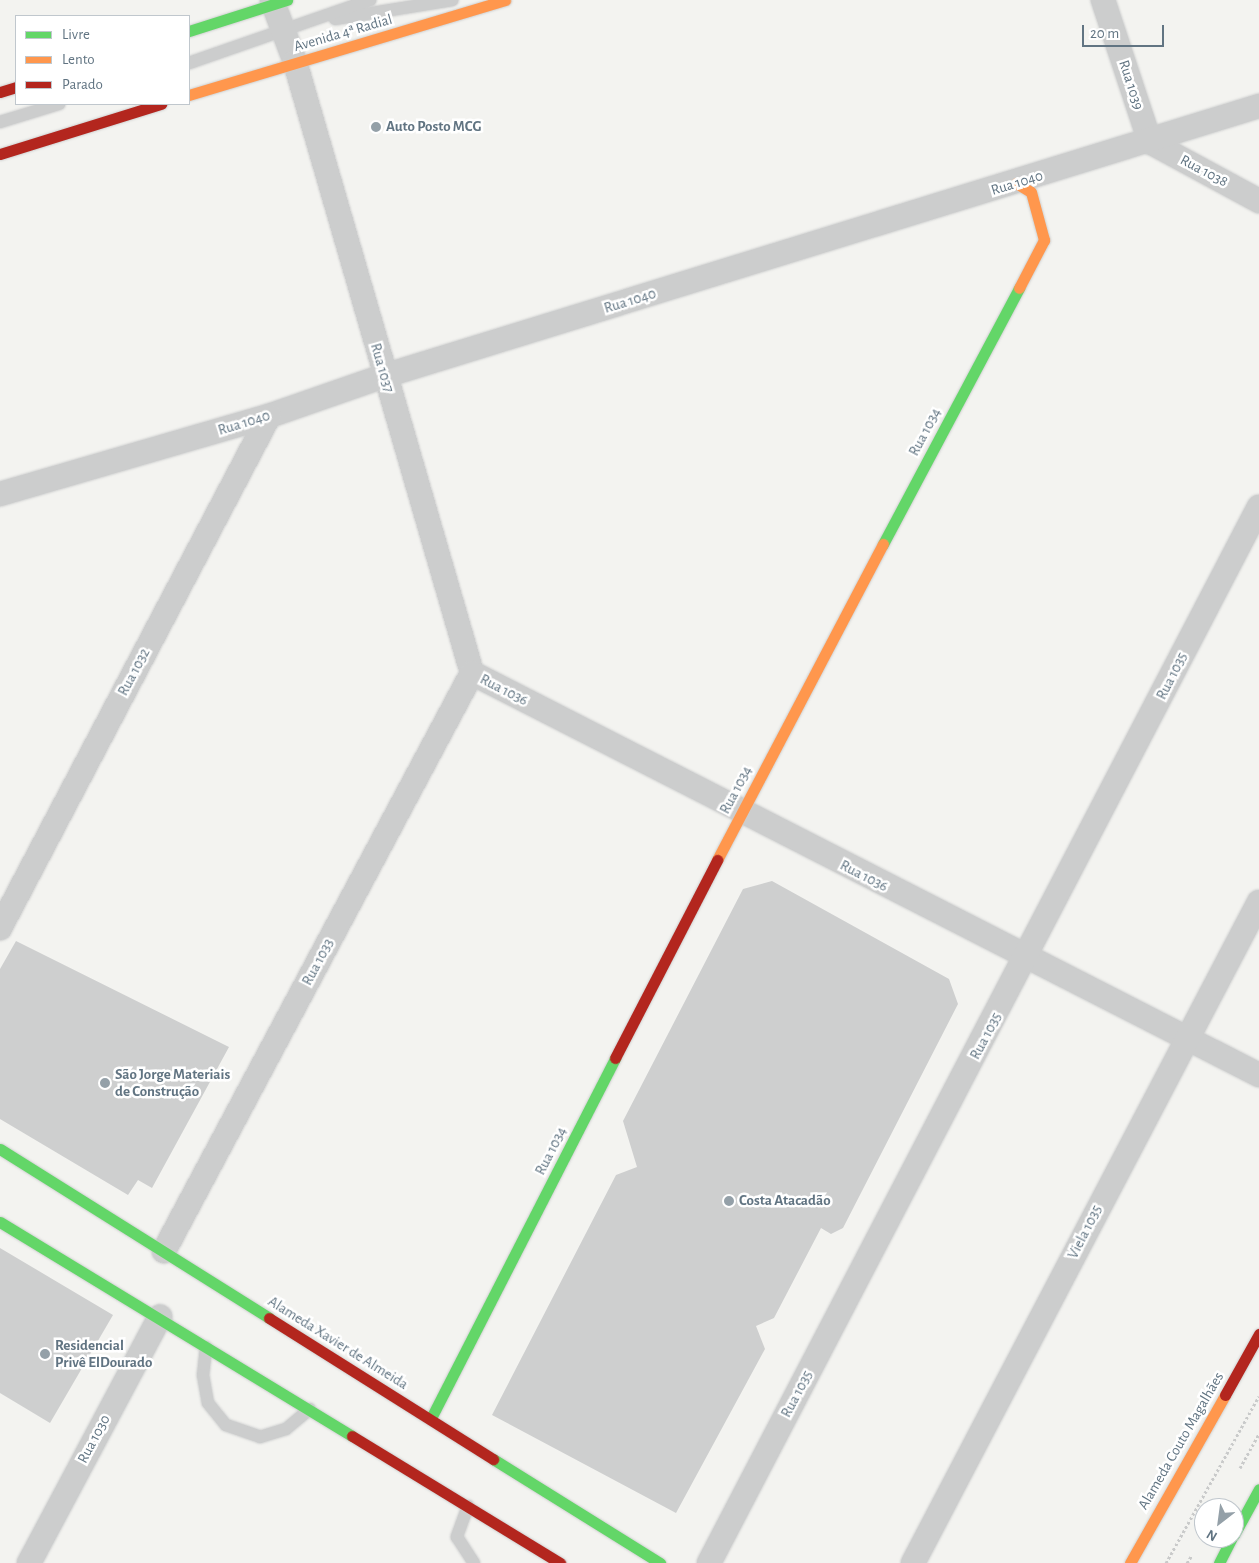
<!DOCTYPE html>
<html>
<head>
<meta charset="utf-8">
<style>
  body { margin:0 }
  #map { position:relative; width:1259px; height:1563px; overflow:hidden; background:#f3f3f0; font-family:"Alegreya Sans",sans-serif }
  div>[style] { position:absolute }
  .building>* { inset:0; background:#cecfcf }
  .path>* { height:3px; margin-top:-1.5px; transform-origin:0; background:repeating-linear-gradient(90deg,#c9caca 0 2.5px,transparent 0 5px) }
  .roads { filter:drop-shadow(0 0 1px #cfd0d0) drop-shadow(0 0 1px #cfd0d0) }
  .lane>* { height:12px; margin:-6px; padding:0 6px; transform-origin:6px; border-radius:6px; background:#cccdcd }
  .street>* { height:24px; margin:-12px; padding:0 12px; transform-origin:12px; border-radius:12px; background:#cccdcd }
  .fast>* { height:11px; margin:-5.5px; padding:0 5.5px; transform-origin:5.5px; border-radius:5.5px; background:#63d668 }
  .slow>* { height:11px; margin:-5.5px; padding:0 5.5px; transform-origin:5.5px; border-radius:5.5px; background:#ff974d }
  .jam>* { height:11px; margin:-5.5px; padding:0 5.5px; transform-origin:5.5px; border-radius:5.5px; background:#b3261e }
  .dots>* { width:14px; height:14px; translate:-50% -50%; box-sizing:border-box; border:2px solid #fff; border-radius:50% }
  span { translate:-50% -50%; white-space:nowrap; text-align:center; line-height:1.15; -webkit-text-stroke:5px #fff; paint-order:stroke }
  .street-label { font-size:15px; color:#617482 }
  .poi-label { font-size:15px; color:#617482; font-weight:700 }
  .left { translate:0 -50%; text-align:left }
  .legend { position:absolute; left:15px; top:15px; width:175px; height:90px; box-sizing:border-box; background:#fff; border:1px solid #c0c7cd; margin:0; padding:6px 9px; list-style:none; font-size:15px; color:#617482 }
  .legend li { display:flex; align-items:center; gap:10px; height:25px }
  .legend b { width:25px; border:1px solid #c0c7cd }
  .north { position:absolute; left:1194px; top:1498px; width:50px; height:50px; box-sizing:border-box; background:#fff; border:1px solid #c0c7cd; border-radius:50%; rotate:210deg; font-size:14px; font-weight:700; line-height:20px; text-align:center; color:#617482 }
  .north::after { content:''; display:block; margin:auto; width:18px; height:22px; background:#94a0a8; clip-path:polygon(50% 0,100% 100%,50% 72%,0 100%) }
  .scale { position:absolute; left:1082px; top:25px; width:82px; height:22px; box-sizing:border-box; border:2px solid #617482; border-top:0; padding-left:6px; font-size:15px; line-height:18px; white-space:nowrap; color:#617482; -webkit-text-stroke:4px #fff; paint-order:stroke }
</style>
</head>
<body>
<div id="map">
  <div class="building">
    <div style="clip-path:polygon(772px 881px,949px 979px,958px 1004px,843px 1228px,831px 1234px,821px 1228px,774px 1318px,756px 1326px,765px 1349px,676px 1513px,492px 1415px,616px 1175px,637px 1167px,623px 1121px,743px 889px)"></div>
    <div style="clip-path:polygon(16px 941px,229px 1047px,152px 1188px,138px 1180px,128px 1195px,0 1119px,0 969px)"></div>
    <div style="clip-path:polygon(0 1248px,113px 1315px,50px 1423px,0 1393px)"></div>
  </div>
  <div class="path">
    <div style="left:1240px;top:1468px;width:39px;rotate:-61deg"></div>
    <div style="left:1166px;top:1563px;width:191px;rotate:-60.9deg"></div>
    <div style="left:1187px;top:1563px;width:9px;rotate:-58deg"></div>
  </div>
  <div class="roads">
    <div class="lane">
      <div style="left:335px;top:19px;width:119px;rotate:-9.2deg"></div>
      <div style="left:189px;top:63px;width:192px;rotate:-19.2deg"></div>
      <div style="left:0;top:122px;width:62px;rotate:-17deg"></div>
      <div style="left:206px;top:1347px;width:28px;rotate:96deg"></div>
      <div style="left:203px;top:1375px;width:28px;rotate:80deg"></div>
      <div style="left:208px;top:1403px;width:28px;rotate:51deg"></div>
      <div style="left:226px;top:1425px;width:36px;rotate:19deg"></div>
      <div style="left:260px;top:1437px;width:27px;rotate:-17deg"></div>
      <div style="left:286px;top:1429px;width:31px;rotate:-40deg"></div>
      <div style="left:468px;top:1506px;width:33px;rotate:110deg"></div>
      <div style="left:457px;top:1537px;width:31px;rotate:57deg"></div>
    </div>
    <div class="street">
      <div style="left:272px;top:0;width:66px;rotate:69.6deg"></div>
      <div style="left:295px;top:62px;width:636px;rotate:73.84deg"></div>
      <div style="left:1103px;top:0;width:150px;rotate:71.7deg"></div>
      <div style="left:1150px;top:142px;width:124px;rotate:28.4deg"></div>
      <div style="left:0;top:494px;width:280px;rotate:-16.2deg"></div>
      <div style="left:269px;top:416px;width:122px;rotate:-19.2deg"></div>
      <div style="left:384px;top:376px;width:916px;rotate:-17.15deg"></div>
      <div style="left:472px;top:673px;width:884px;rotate:27.06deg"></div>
      <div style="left:0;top:928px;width:578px;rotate:-62.28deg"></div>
      <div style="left:164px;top:1251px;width:655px;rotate:-61.95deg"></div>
      <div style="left:29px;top:1563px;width:279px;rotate:-62deg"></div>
      <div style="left:709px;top:1563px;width:1191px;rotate:-62.49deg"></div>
      <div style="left:913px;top:1563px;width:746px;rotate:-62.37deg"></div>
    </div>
    <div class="fast">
      <div style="left:189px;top:31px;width:103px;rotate:-17.6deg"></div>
      <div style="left:883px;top:544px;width:290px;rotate:-62deg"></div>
      <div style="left:0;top:1149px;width:318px;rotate:32.1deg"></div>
      <div style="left:0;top:1222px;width:412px;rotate:31.3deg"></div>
      <div style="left:431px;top:1418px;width:404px;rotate:-62.9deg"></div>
      <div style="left:493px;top:1459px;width:197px;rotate:31.9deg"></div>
      <div style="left:1234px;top:1535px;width:52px;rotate:-61.5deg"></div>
      <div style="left:1219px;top:1563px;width:28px;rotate:-63deg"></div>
    </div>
    <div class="slow">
      <div style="left:189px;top:95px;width:330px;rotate:-16.7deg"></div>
      <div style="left:1016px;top:183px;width:17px;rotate:31deg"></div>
      <div style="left:1031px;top:192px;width:50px;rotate:74.8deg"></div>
      <div style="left:1044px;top:240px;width:54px;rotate:117.5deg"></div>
      <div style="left:717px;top:860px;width:357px;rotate:-62.3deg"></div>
      <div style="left:1130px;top:1563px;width:193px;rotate:-60.5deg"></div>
    </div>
    <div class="jam">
      <div style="left:0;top:92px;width:17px;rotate:-17deg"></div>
      <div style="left:0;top:154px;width:169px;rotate:-17.3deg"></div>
      <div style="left:615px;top:1058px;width:223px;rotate:-62.7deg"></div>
      <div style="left:269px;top:1318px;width:265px;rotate:32.2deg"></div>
      <div style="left:1225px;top:1395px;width:70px;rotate:-60.9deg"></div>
      <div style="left:352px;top:1436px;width:244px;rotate:31.4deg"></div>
    </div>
  </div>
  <div class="dots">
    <div style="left:376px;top:127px;background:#94a0a8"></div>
    <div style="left:105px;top:1083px;background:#94a0a8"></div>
    <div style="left:729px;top:1201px;background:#94a0a8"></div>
    <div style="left:45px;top:1354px;background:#94a0a8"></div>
  </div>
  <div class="street-label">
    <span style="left:343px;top:33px;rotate:-16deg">Avenida 4ª Radial</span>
    <span style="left:1131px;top:85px;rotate:72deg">Rua 1039</span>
    <span style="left:1204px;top:171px;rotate:28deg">Rua 1038</span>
    <span style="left:1017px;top:183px;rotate:-17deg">Rua 1040</span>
    <span style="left:630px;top:301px;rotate:-17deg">Rua 1040</span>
    <span style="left:382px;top:368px;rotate:74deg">Rua 1037</span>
    <span style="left:244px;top:423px;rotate:-17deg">Rua 1040</span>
    <span style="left:925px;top:432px;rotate:-62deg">Rua 1034</span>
    <span style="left:134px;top:672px;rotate:-62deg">Rua 1032</span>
    <span style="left:1172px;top:676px;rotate:-63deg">Rua 1035</span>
    <span style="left:504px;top:690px;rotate:27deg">Rua 1036</span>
    <span style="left:736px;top:790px;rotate:-62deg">Rua 1034</span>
    <span style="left:864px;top:876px;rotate:27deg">Rua 1036</span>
    <span style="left:318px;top:962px;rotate:-62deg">Rua 1033</span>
    <span style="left:986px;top:1036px;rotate:-62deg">Rua 1035</span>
    <span style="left:551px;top:1151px;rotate:-63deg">Rua 1034</span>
    <span style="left:1085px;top:1232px;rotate:-63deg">Viela 1035</span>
    <span style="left:338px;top:1343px;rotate:32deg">Alameda Xavier de Almeida</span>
    <span style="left:797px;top:1394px;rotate:-62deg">Rua 1035</span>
    <span style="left:94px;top:1439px;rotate:-62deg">Rua 1030</span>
    <span style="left:1181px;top:1441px;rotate:-60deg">Alameda Couto Magalhães</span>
  </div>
  <div class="poi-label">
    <span class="left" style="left:386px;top:127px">Auto Posto MCG</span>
    <span class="left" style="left:115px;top:1083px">São Jorge Materiais<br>de Construção</span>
    <span class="left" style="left:739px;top:1201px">Costa Atacadão</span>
    <span class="left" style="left:55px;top:1354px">Residencial<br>Privê ElDourado</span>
  </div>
  <ul class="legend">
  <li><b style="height:6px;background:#63d668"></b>Livre</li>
  <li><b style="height:6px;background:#ff974d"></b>Lento</li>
  <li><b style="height:6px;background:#b3261e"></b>Parado</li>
  </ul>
  <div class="north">N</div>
  <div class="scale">20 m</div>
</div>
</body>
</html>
